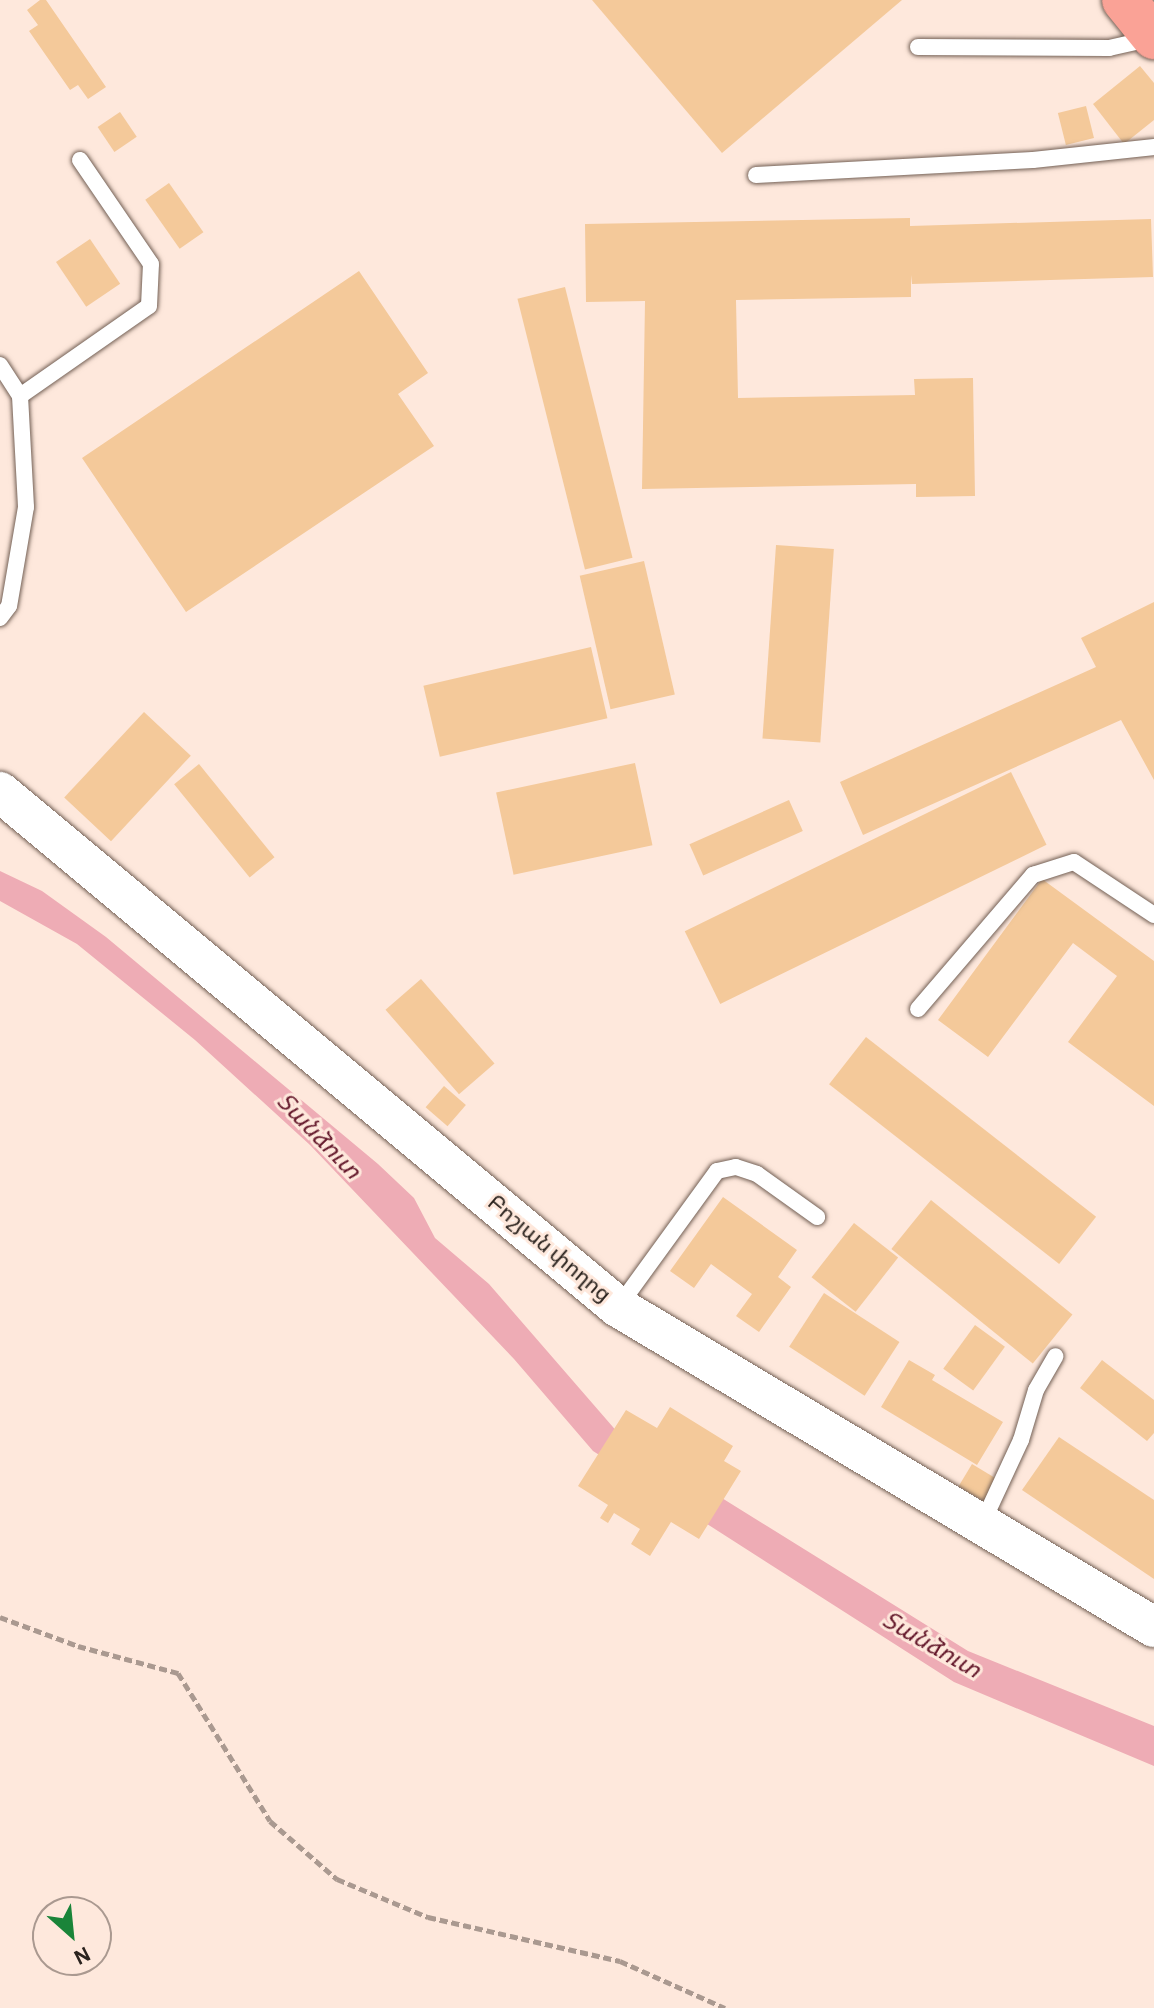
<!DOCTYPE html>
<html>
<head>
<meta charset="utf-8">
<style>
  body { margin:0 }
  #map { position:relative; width:1154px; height:2008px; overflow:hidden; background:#fee8dc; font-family:"Alegreya Sans","Noto Sans Armenian",sans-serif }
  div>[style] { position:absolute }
  .water>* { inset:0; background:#eeacb5 }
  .building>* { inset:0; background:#f4c99a; transform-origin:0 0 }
  .path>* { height:5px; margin-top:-2.5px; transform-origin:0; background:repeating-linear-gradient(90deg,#aa9990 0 8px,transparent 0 12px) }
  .roads { filter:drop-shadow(0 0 2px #736055) drop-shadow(0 0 2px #736055) }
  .service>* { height:16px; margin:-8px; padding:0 8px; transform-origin:8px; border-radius:8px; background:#fff }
  .tertiary>* { height:40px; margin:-20px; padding:0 20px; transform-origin:20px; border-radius:20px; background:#fff }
  .trunk>* { height:44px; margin:-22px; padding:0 22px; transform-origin:22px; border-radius:22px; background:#faa296 }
  span { translate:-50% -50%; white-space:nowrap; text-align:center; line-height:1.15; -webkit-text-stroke:6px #fee8dc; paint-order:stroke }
  .street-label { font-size:22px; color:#2b231e }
  .water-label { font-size:24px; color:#64182b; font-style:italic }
  .north { position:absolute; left:32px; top:1896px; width:80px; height:80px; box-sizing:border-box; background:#fee8dc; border:2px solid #aa9990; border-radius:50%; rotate:153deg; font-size:22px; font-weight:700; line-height:32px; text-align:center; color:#2b231e }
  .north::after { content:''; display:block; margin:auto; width:28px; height:36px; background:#1a8439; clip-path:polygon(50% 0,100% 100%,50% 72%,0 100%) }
</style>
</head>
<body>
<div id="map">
  <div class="water">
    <div style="clip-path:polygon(0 871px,42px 891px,106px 937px,378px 1164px,414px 1198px,435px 1238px,489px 1284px,619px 1434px,968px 1651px,1154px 1726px,1154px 1766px,954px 1682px,593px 1451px,514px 1359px,310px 1145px,195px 1040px,77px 944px,0 901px)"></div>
  </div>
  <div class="building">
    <div style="clip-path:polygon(40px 0,46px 0,106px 87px,88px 99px,78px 85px,70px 90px,29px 31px,38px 25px,27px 10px)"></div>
    <div style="clip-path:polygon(592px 0,902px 0,722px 153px)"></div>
    <div style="clip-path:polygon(1140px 66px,1154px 83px,1154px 120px,1124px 144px,1093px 104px)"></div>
    <div style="left:1086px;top:106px;width:33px;height:29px;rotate:76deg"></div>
    <div style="left:120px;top:112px;width:30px;height:27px;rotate:56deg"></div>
    <div style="left:169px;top:183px;width:60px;height:29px;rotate:55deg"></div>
    <div style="clip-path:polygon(910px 218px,910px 226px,1151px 219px,1153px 277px,912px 284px,911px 275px,911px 297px,736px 300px,738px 398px,915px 395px,914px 379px,973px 378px,975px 496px,916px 497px,916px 484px,642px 489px,645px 301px,586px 302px,585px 224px)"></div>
    <div style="left:90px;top:239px;width:54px;height:41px;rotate:56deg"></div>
    <div style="clip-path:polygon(359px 271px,428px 373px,398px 394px,434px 446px,186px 612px,82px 458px)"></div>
    <div style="left:565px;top:287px;width:279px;height:49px;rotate:76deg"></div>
    <div style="left:776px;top:545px;width:58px;height:194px;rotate:4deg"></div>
    <div style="left:644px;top:561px;width:137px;height:66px;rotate:77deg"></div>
    <div style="clip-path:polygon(1154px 602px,1154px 780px,1121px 720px,863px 835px,840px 782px,1096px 667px,1081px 638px)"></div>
    <div style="left:591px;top:647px;width:73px;height:172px;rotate:77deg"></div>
    <div style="left:144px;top:712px;width:64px;height:117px;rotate:43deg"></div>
    <div style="left:635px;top:763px;width:84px;height:142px;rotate:78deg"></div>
    <div style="left:199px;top:764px;width:120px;height:32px;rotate:51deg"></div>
    <div style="left:1011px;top:772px;width:81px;height:363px;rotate:64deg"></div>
    <div style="left:789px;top:800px;width:34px;height:109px;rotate:66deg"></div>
    <div style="clip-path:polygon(1042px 879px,1154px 961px,1154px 1106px,1068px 1042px,1117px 976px,1073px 943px,988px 1057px,938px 1020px)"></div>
    <div style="left:421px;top:979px;width:112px;height:47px;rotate:49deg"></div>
    <div style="left:866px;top:1037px;width:292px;height:60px;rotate:38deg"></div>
    <div style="left:444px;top:1086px;width:29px;height:28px;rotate:41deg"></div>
    <div style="clip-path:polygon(723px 1197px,797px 1250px,778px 1277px,791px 1287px,759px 1332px,736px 1316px,752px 1294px,711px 1264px,694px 1288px,670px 1271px)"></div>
    <div style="left:931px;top:1200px;width:182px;height:63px;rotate:39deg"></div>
    <div style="left:854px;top:1223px;width:56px;height:69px;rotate:38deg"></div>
    <div style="left:824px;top:1293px;width:90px;height:64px;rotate:33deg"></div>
    <div style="left:975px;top:1325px;width:37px;height:54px;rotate:36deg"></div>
    <div style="clip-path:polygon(909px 1360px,935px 1375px,932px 1380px,1003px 1422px,977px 1465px,881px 1407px)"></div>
    <div style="clip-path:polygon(1102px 1360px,1154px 1400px,1154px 1433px,1147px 1441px,1080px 1388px)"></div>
    <div style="clip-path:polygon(670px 1407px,733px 1446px,724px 1461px,741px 1471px,699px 1539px,671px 1522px,650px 1556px,631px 1544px,640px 1529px,614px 1513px,608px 1523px,600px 1518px,608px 1505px,578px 1486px,626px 1410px,657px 1428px)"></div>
    <div style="clip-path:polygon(1059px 1437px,1154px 1500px,1154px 1579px,1022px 1490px)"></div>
    <div style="left:972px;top:1464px;width:29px;height:26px;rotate:31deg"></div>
  </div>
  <div class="path">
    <div style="left:0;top:1617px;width:83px;rotate:20.4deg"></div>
    <div style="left:78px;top:1646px;width:104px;rotate:15.1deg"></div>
    <div style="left:178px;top:1673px;width:174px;rotate:58.1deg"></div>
    <div style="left:270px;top:1821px;width:89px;rotate:40.9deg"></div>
    <div style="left:337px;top:1879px;width:99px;rotate:22.7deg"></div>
    <div style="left:428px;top:1917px;width:197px;rotate:12.9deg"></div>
    <div style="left:620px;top:1961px;width:115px;rotate:24.1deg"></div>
  </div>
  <div class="roads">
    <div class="service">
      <div style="left:918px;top:47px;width:191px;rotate:0.3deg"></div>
      <div style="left:1109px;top:48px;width:41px;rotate:-12.7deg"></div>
      <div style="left:756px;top:175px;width:277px;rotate:-3.1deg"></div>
      <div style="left:1033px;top:160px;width:122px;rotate:-6.1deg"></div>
      <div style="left:0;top:365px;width:37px;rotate:57deg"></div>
      <div style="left:20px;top:396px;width:111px;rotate:86.9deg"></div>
      <div style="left:26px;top:507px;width:100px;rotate:99.7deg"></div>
      <div style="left:9px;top:606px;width:15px;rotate:127deg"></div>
      <div style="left:20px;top:396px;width:157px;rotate:-34.9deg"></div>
      <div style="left:149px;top:306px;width:42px;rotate:-87.3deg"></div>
      <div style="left:151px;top:264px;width:126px;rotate:-124.3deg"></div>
      <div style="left:918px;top:1009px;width:177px;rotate:-49.4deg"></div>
      <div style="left:1033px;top:875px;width:43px;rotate:-17.6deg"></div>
      <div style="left:1074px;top:862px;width:96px;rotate:33.5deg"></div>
      <div style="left:619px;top:1306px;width:167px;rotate:-54deg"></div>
      <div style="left:717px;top:1171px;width:19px;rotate:-12deg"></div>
      <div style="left:736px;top:1167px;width:22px;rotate:18deg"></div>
      <div style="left:757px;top:1174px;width:74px;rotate:35.6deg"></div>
      <div style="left:982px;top:1524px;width:93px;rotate:-65.1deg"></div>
      <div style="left:1021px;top:1440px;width:52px;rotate:-73.3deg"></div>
      <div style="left:1036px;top:1390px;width:39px;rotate:-60deg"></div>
    </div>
    <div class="tertiary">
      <div style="left:0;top:792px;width:804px;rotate:39.81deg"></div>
      <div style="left:618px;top:1307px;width:624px;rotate:30.84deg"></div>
    </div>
    <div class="trunk">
      <div style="left:1124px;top:0;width:48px;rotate:51deg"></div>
    </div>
  </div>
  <div class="street-label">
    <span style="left:549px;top:1249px;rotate:40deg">Բոշյան փողոց</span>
  </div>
  <div class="water-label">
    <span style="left:318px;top:1137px;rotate:46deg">Տանձուտ</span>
    <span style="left:931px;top:1646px;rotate:30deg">Տանձուտ</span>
  </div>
  <div class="north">N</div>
</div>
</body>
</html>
